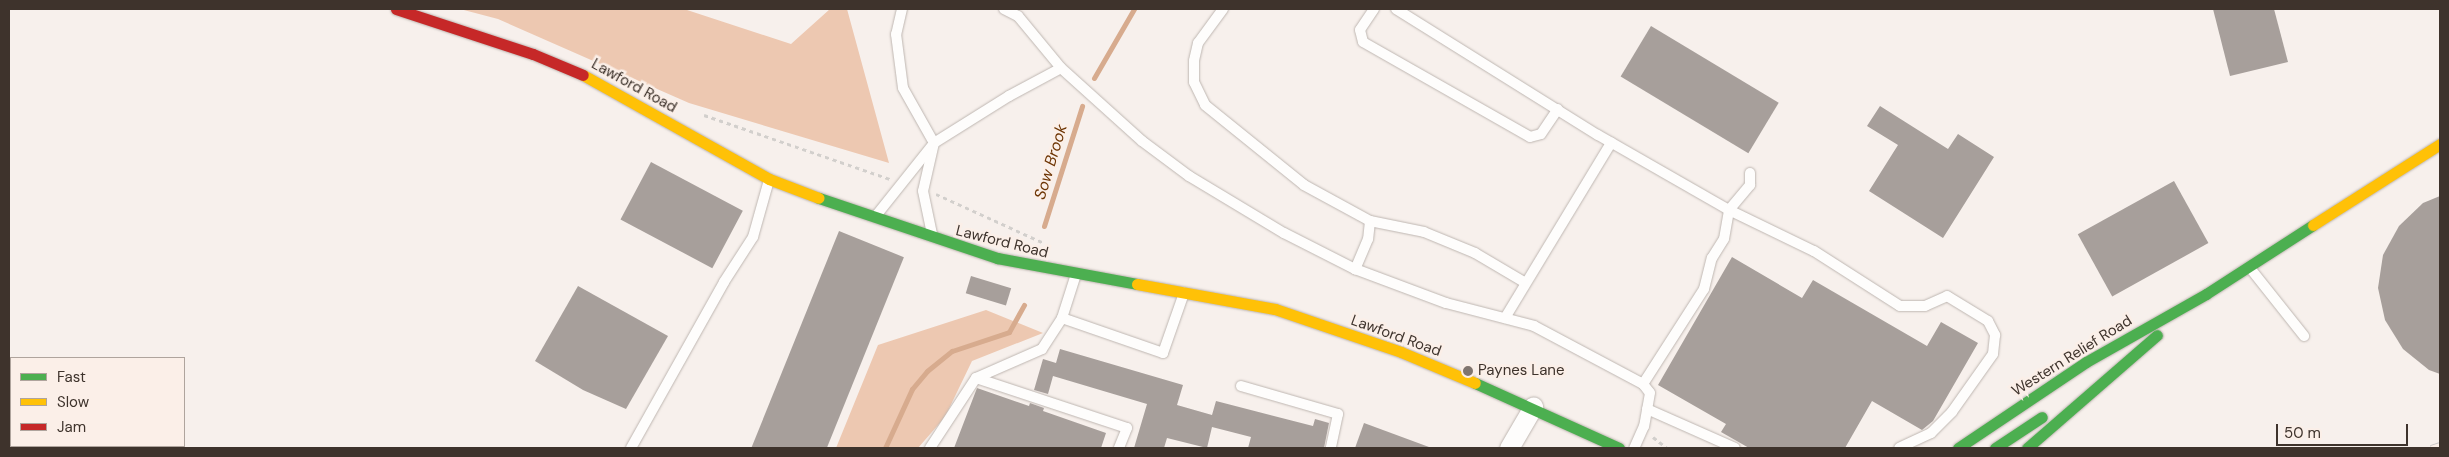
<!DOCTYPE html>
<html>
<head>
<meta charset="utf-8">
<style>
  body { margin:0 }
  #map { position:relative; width:2449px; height:457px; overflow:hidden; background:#f7f0ec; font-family:"DM Sans",sans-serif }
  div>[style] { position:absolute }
  .forest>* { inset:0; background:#edc8b1 }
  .stream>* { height:5px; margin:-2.5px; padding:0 2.5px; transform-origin:2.5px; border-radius:2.5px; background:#d7ab8e }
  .building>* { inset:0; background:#a79f9b; transform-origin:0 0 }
  .path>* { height:3px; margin-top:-1.5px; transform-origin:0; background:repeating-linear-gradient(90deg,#d2cfcc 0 4px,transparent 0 8px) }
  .roads { filter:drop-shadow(0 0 1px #beb6b1) drop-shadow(0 0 1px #beb6b1) }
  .lane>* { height:10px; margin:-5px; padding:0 5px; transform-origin:5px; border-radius:5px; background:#fefdfc }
  .street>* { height:19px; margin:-9.5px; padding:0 9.5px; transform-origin:9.5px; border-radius:9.5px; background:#fefdfc }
  .fast>* { height:11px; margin:-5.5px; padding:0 5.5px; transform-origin:5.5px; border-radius:5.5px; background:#4caf50 }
  .slow>* { height:11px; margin:-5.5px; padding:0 5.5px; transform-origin:5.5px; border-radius:5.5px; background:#ffc107 }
  .jam>* { height:11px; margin:-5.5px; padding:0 5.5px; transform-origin:5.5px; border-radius:5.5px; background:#c62828 }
  .rail>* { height:5.5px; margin-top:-2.75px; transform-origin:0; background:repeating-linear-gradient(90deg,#fbefe8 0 11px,#c9c6c5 0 22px); box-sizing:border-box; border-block:1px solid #c9c6c5 }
  .dots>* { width:14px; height:14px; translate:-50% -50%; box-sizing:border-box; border:2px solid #fbefe8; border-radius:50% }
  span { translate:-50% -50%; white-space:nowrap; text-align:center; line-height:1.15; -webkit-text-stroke:5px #fbefe8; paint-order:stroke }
  .street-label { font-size:15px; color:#3e332c }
  .poi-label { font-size:15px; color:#3e332c }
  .left { translate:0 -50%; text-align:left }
  .water-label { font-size:16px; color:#6d3504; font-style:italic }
  .frame { position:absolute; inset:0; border:10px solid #3e332c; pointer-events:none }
  .legend { position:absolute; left:10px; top:357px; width:175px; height:90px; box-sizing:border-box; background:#fbefe8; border:1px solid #afa49d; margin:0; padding:6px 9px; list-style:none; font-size:15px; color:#3e332c }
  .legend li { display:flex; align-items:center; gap:10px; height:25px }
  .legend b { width:25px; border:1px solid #afa49d }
  .scale { position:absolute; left:2276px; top:424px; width:132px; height:22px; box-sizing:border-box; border:2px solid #3e332c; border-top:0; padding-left:6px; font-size:15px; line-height:18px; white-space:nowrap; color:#3e332c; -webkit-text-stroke:4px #fbefe8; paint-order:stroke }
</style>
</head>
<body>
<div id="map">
  <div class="forest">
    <div style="clip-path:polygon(460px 9px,684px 9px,791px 44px,830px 9px,847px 9px,889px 163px,689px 103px,498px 19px)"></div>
    <div style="clip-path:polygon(986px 310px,1043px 333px,972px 361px,945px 417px,918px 448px,836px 448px,878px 345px)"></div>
  </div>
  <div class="stream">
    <div style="left:1094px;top:78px;width:80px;rotate:-59.9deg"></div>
    <div style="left:1044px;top:226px;width:126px;rotate:-72.4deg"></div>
    <div style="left:885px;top:448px;width:65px;rotate:-65.4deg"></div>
    <div style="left:912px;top:389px;width:23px;rotate:-50deg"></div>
    <div style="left:927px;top:371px;width:32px;rotate:-39deg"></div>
    <div style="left:952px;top:351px;width:60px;rotate:-18.4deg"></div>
    <div style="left:1009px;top:332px;width:31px;rotate:-61deg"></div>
  </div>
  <div class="building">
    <div style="clip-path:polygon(2213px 9px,2274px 9px,2288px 62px,2230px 76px)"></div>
    <div style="left:1651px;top:26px;width:149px;height:59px;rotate:31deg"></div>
    <div style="clip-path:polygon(1880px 106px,1948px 149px,1958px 134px,1994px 157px,1943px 238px,1869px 191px,1898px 145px,1867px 126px)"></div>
    <div style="left:651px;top:162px;width:104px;height:65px;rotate:28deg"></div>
    <div style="left:2174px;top:181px;width:71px;height:110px;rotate:61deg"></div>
    <div style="clip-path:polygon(2440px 196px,2440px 374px,2429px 370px,2403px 349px,2385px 320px,2378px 288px,2383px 255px,2399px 226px,2423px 203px)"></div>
    <div style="left:839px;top:231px;width:70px;height:236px;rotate:22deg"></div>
    <div style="clip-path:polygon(1732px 257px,1802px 298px,1813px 280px,1927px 346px,1941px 322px,1978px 343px,1933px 421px,1922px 430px,1872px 401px,1845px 448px,1749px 448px,1721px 432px,1726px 424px,1658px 385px)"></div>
    <div style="left:971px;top:276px;width:42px;height:18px;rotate:17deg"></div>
    <div style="clip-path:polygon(578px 286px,668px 336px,626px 409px,583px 390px,535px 361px)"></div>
    <div style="clip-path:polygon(1060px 349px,1183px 385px,1177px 405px,1212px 415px,1216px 401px,1313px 426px,1315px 419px,1329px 423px,1324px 448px,1248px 448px,1251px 437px,1212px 427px,1207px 448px,1167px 438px,1164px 448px,1134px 448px,1147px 404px,1053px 376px,1048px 394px,1034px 390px,1043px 359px,1056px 363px)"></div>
    <div style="clip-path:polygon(977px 388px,1029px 406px,1030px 403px,1044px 408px,1043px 411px,1106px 433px,1101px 448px,954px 448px)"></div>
    <div style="clip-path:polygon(1364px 423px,1429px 447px,1429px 448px,1355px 448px)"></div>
  </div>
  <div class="path">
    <div style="left:704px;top:115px;width:197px;rotate:19deg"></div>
    <div style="left:936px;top:194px;width:119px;rotate:24.4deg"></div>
    <div style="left:1653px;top:437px;width:18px;rotate:38deg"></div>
  </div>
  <div class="roads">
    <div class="lane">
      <div style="left:902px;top:9px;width:26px;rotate:103deg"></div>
      <div style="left:896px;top:34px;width:54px;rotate:82.6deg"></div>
      <div style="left:903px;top:88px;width:63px;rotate:60.6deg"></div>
      <div style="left:934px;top:143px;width:49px;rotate:102.9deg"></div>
      <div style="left:923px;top:191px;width:44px;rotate:78.2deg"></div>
      <div style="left:1004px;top:9px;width:16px;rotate:27deg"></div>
      <div style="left:1018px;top:16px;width:67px;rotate:50.4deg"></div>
      <div style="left:1223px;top:9px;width:42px;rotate:126.3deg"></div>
      <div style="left:1198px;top:43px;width:18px;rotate:103deg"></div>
      <div style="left:1194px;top:61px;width:21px;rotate:90deg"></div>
      <div style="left:1194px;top:82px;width:25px;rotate:64deg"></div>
      <div style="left:1205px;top:105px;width:127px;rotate:38.9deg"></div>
      <div style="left:1304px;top:185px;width:75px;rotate:28.6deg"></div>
      <div style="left:1370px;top:221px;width:18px;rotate:96deg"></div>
      <div style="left:1368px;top:239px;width:33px;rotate:113deg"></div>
      <div style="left:1374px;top:9px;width:25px;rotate:124deg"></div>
      <div style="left:1360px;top:30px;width:12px;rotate:76deg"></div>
      <div style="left:1363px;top:42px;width:192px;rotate:29.6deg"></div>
      <div style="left:1530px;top:137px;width:11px;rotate:-15deg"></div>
      <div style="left:1541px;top:134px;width:30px;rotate:-56deg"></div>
      <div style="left:1396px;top:9px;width:238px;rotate:32deg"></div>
      <div style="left:1598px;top:135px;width:151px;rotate:29.8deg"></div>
      <div style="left:1729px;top:210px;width:94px;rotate:25.8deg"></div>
      <div style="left:1814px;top:251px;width:102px;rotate:32.6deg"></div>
      <div style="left:1900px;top:306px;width:25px"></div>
      <div style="left:1925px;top:306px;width:24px;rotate:-24deg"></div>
      <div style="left:1947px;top:296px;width:48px;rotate:31.4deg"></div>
      <div style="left:1988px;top:321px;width:16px;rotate:63deg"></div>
      <div style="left:1995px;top:335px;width:19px;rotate:96deg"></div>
      <div style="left:1993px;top:354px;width:71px;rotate:125.3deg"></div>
      <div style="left:1952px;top:412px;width:30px;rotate:135deg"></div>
      <div style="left:1931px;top:433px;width:35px;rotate:155deg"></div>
      <div style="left:875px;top:217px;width:95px;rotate:-51.4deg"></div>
      <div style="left:934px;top:143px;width:89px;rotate:-32.1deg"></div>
      <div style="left:1009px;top:96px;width:59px;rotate:-28.3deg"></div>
      <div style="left:1061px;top:68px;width:109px;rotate:42deg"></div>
      <div style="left:1142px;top:141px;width:59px;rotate:36.7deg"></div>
      <div style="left:1189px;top:176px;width:111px;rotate:31deg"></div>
      <div style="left:1284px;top:233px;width:80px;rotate:26.9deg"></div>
      <div style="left:1355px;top:269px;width:97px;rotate:20.5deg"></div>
      <div style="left:1446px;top:303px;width:91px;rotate:14.6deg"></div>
      <div style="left:1534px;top:326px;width:123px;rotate:28deg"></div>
      <div style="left:1643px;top:384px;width:11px;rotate:52deg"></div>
      <div style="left:1650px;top:393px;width:34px;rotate:100deg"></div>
      <div style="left:1644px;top:426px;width:24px;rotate:114deg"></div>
      <div style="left:1370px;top:221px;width:55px;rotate:11.5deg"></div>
      <div style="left:1424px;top:232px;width:55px;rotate:22.4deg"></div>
      <div style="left:1475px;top:253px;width:57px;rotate:30.6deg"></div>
      <div style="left:2250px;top:268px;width:87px;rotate:51.5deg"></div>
      <div style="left:1062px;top:318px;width:107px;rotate:19.1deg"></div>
      <div style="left:1163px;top:353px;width:64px;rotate:-70.7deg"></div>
      <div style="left:1505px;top:318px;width:205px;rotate:-58.8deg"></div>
      <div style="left:976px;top:378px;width:159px;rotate:18.3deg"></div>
      <div style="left:1127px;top:428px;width:22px;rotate:112deg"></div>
      <div style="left:1643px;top:384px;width:113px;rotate:-57.3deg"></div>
      <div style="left:1704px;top:289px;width:32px;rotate:-76deg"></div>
      <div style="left:1712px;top:258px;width:22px;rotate:-58deg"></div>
      <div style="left:1724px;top:239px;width:29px;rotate:-80deg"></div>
      <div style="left:1729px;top:210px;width:33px;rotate:-50deg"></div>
      <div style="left:1750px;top:185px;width:12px;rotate:-90deg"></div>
      <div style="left:1241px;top:386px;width:101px;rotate:16.1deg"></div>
      <div style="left:1338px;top:414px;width:35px;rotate:102deg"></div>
      <div style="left:1647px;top:409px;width:96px;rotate:23.9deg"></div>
      <div style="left:631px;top:448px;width:190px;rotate:-60.7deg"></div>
      <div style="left:724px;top:282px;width:54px;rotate:-57.2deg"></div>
      <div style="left:753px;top:237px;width:59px;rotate:-74.3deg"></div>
      <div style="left:930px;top:448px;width:84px;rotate:-56.7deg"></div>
      <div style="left:976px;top:378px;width:72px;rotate:-23.7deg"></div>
      <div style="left:1042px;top:349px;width:37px;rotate:-57deg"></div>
      <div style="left:1062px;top:318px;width:46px;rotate:-72.3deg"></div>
    </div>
    <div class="street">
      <div style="left:1509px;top:448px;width:48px;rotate:-59.7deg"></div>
    </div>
    <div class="fast">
      <div style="left:819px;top:198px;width:188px;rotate:18.6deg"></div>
      <div style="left:997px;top:258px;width:142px;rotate:10.5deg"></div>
      <div style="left:1475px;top:383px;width:158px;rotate:24.3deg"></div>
      <div style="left:1958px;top:448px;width:154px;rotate:-33.9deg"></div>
      <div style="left:2086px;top:362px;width:138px;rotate:-29.5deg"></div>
      <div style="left:2206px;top:294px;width:127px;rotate:-32.8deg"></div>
      <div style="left:1995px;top:448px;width:56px;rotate:-33.4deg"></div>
      <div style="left:2027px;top:448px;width:172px;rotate:-41deg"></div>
    </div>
    <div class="slow">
      <div style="left:583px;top:75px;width:213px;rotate:29.2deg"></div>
      <div style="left:769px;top:179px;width:53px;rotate:20.8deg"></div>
      <div style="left:2313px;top:225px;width:151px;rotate:-32.5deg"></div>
      <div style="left:1137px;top:284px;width:140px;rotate:10.3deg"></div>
      <div style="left:1275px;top:309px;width:133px;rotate:18.8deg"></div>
      <div style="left:1401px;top:352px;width:80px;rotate:22.7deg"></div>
    </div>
    <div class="jam">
      <div style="left:396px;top:9px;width:144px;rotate:18.2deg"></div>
      <div style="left:533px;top:54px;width:54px;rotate:22.8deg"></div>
    </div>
  </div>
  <div class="rail">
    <div style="left:2431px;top:448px;width:9px;rotate:-18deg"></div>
  </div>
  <div class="dots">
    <div style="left:1468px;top:371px;background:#7f756f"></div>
  </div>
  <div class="street-label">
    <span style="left:634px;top:86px;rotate:29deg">Lawford Road</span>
    <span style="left:1002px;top:242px;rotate:14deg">Lawford Road</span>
    <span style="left:1396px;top:336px;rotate:20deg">Lawford Road</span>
    <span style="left:2072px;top:356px;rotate:-32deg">Western Relief Road</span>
  </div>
  <div class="poi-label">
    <span class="left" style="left:1478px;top:371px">Paynes Lane</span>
  </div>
  <div class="water-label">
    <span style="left:1051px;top:162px;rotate:-73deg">Sow Brook</span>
  </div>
  <div class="frame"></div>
  <ul class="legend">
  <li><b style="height:6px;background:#4caf50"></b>Fast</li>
  <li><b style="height:6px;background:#ffc107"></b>Slow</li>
  <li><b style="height:6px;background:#c62828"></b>Jam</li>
  </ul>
  <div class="scale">50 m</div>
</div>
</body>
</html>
